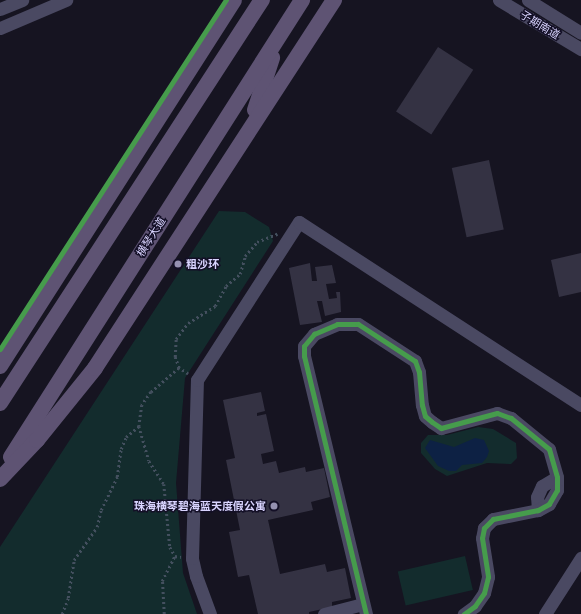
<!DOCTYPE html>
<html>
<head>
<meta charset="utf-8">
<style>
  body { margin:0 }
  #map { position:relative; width:581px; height:614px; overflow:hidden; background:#161421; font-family:"Open Sans","Noto Sans SC",sans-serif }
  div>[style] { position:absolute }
  .green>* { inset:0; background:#132c2d; transform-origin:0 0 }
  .water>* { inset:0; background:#0d2144 }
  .building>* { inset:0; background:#343243; transform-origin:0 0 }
  .path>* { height:2.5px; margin-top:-1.25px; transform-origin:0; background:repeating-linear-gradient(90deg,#44505f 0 2px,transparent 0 5px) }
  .minor>* { height:13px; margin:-6.5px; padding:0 6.5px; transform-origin:6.5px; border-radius:6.5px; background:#4a4962 }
  .major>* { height:16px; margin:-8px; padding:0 8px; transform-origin:8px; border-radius:8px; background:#5e5373 }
  .cycleway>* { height:5px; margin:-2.5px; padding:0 2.5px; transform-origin:2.5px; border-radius:2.5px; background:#469c4c }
  .dots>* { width:11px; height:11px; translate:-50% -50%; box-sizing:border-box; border:2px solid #130f26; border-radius:50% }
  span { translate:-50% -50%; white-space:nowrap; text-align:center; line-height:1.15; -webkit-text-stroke:3px #130f26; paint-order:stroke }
  .street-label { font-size:11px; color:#d9d4ff }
  .poi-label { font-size:11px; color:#d9d4ff; font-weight:700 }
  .left { translate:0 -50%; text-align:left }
  .right { translate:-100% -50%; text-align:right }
</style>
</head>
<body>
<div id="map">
  <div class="green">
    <div style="clip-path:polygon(219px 211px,245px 212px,269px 227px,273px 241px,185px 378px,176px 483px,183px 573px,197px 614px,0 614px,0 547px)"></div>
    <div style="clip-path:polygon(478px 427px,493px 429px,516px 443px,517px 458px,511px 464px,487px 463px,447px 476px,435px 469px,421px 453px,421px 443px,428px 435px,447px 435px)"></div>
    <div style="left:465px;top:556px;width:35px;height:69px;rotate:77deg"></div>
  </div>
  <div class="water">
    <div style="clip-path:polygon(475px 438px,484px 440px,489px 451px,487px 457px,482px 463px,462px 465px,456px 471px,449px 471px,438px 466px,425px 448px,430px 440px,454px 447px)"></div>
  </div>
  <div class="building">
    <div style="left:438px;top:47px;width:42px;height:77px;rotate:33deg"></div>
    <div style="left:489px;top:160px;width:71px;height:38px;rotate:78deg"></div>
    <div style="clip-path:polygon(581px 253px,581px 292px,559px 297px,551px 260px)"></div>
    <div style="clip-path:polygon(310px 263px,312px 281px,317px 281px,315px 267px,332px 265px,336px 283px,326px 284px,329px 299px,337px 298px,336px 292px,340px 292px,341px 312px,325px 316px,322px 301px,317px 301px,322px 322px,300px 325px,289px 268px)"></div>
    <div style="clip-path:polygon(261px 392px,265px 411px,257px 413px,257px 416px,266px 414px,274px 451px,261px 454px,263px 464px,276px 461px,279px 473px,305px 467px,306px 472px,324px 468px,330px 497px,311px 502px,313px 510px,268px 520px,280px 574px,325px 564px,327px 572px,345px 568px,351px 598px,332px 602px,332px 607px,309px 612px,309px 614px,258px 614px,249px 575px,238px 577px,229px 532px,240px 530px,226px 460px,235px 458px,223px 400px)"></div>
  </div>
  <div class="path">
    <div style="left:179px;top:368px;width:37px;rotate:139deg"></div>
    <div style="left:151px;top:392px;width:16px;rotate:125deg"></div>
    <div style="left:142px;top:405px;width:21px;rotate:98deg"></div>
    <div style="left:139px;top:426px;width:36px;rotate:74deg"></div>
    <div style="left:149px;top:461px;width:27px;rotate:57deg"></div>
    <div style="left:164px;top:484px;width:63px;rotate:84.6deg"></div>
    <div style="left:170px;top:547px;width:10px;rotate:61deg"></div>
    <div style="left:175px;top:556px;width:6px;rotate:9deg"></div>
    <div style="left:188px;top:374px;width:11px;rotate:-146deg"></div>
    <div style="left:179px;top:368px;width:12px;rotate:-110deg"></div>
    <div style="left:175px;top:357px;width:18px;rotate:-87deg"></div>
    <div style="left:176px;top:339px;width:20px;rotate:-53deg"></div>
    <div style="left:188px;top:323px;width:32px;rotate:-32deg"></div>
    <div style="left:215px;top:306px;width:23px;rotate:-61deg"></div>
    <div style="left:226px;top:286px;width:18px;rotate:-41deg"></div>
    <div style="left:240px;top:274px;width:19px;rotate:-74deg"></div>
    <div style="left:245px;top:256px;width:18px;rotate:-49deg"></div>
    <div style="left:257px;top:242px;width:22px;rotate:-22deg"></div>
    <div style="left:62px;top:614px;width:17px;rotate:-69deg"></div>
    <div style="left:68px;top:598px;width:38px;rotate:-81deg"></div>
    <div style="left:74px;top:560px;width:40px;rotate:-55.1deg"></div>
    <div style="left:97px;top:527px;width:17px;rotate:-77deg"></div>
    <div style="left:101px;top:510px;width:37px;rotate:-64deg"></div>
    <div style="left:117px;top:477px;width:28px;rotate:-82deg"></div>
    <div style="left:121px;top:449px;width:13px;rotate:-67deg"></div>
    <div style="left:126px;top:437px;width:17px;rotate:-40deg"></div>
    <div style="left:164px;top:614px;width:33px;rotate:-93deg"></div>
    <div style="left:162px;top:581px;width:28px;rotate:-63deg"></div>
  </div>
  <div class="minor">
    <div style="left:499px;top:0;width:96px;rotate:30.9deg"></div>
    <div style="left:528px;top:0;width:62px;rotate:31.9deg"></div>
    <div style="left:0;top:9px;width:24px;rotate:-22deg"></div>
    <div style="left:0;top:28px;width:72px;rotate:-23deg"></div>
    <div style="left:538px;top:510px;width:13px;rotate:-94deg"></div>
    <div style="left:537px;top:497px;width:12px;rotate:-66deg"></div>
    <div style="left:542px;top:486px;width:17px;rotate:-31deg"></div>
    <div style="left:210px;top:614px;width:40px;rotate:-110.2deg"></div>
    <div style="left:196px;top:576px;width:18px;rotate:-103deg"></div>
    <div style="left:192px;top:558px;width:178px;rotate:-88.4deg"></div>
    <div style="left:197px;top:380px;width:188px;rotate:-57.2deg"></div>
    <div style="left:299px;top:222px;width:336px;rotate:33deg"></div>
    <div style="left:324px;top:614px;width:40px;rotate:-14.4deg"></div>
    <div style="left:366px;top:614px;width:265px;rotate:-103.5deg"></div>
    <div style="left:304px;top:356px;width:10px;rotate:-90deg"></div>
    <div style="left:304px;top:346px;width:16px;rotate:-50deg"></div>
    <div style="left:314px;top:334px;width:25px;rotate:-23deg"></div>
    <div style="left:337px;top:324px;width:21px"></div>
    <div style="left:358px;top:324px;width:68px;rotate:33deg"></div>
    <div style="left:415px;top:361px;width:12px;rotate:70deg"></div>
    <div style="left:419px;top:372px;width:33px;rotate:85deg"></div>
    <div style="left:422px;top:405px;width:11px;rotate:75deg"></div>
    <div style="left:425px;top:416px;width:9px;rotate:41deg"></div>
    <div style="left:432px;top:422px;width:11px;rotate:34deg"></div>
    <div style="left:441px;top:428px;width:58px;rotate:-15deg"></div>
    <div style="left:497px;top:413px;width:15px;rotate:20deg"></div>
    <div style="left:511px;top:418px;width:49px;rotate:39.2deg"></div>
    <div style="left:549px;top:449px;width:29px;rotate:74deg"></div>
    <div style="left:557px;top:477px;width:13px;rotate:90deg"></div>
    <div style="left:557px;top:490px;width:16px;rotate:120deg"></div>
    <div style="left:549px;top:504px;width:13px;rotate:151deg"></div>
    <div style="left:538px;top:510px;width:46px;rotate:168.7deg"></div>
    <div style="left:493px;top:519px;width:13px;rotate:135deg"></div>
    <div style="left:484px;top:528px;width:10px;rotate:101deg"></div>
    <div style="left:482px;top:538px;width:39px;rotate:81deg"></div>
    <div style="left:488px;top:577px;width:16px;rotate:104deg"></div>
    <div style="left:484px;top:593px;width:16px;rotate:125deg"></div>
    <div style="left:475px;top:606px;width:14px;rotate:144deg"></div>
    <div style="left:545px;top:614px;width:67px;rotate:-57.3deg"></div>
  </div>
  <div class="major">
    <div style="left:255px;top:110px;width:55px;rotate:-71.9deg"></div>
    <div style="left:0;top:366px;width:434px;rotate:-57.4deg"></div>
    <div style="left:0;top:403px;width:481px;rotate:-57deg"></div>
    <div style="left:11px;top:457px;width:542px;rotate:-57.51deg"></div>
    <div style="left:0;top:479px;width:54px;rotate:-46.5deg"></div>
    <div style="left:37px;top:440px;width:92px;rotate:-51.1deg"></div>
    <div style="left:95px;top:368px;width:439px;rotate:-57deg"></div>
  </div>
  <div class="cycleway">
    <div style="left:0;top:349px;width:416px;rotate:-57.1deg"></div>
    <div style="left:366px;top:614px;width:265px;rotate:-103.5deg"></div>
    <div style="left:304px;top:356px;width:10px;rotate:-90deg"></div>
    <div style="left:304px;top:346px;width:16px;rotate:-50deg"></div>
    <div style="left:314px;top:334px;width:25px;rotate:-23deg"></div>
    <div style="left:337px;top:324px;width:21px"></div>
    <div style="left:358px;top:324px;width:68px;rotate:33deg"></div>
    <div style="left:415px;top:361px;width:12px;rotate:70deg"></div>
    <div style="left:419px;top:372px;width:33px;rotate:85deg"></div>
    <div style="left:422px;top:405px;width:11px;rotate:75deg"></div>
    <div style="left:425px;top:416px;width:9px;rotate:41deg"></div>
    <div style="left:432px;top:422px;width:11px;rotate:34deg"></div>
    <div style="left:441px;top:428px;width:58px;rotate:-15deg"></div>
    <div style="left:497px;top:413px;width:15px;rotate:20deg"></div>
    <div style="left:511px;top:418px;width:49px;rotate:39.2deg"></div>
    <div style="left:549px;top:449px;width:29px;rotate:74deg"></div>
    <div style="left:557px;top:477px;width:13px;rotate:90deg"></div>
    <div style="left:557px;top:490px;width:16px;rotate:120deg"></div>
    <div style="left:549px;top:504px;width:13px;rotate:151deg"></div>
    <div style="left:538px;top:510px;width:46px;rotate:168.7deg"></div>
    <div style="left:493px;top:519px;width:13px;rotate:135deg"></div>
    <div style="left:484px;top:528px;width:10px;rotate:101deg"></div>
    <div style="left:482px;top:538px;width:39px;rotate:81deg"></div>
    <div style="left:488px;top:577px;width:16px;rotate:104deg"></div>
    <div style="left:484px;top:593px;width:16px;rotate:125deg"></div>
    <div style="left:475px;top:606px;width:14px;rotate:144deg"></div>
  </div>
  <div class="dots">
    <div style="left:178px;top:264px;background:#9591b1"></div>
    <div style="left:274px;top:506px;background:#9591b1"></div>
  </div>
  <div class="street-label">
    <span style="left:540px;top:25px;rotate:31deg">子期南道</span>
    <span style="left:151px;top:237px;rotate:-58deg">横琴大道</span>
  </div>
  <div class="poi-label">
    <span class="left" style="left:186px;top:264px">粗沙环</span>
    <span class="right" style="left:266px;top:506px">珠海横琴碧海蓝天度假公寓</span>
  </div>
</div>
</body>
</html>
